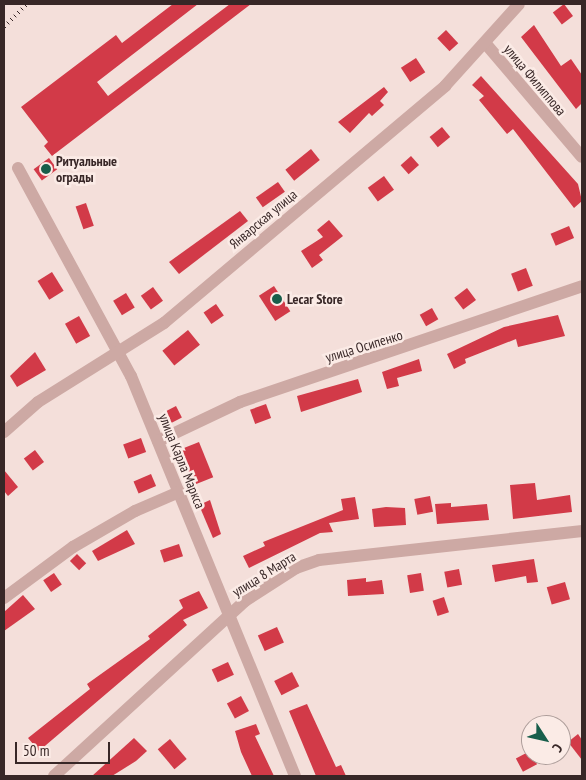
<!DOCTYPE html>
<html>
<head>
<meta charset="utf-8">
<style>
  body { margin:0 }
  #map { position:relative; width:586px; height:780px; overflow:hidden; background:#f4dfda; font-family:"PT Sans Narrow",sans-serif }
  div>[style] { position:absolute }
  .building>* { inset:0; background:#d23a48; transform-origin:0 0 }
  .street>* { height:12px; margin:-6px; padding:0 6px; transform-origin:6px; border-radius:6px; background:#cda9a4 }
  .rail>* { height:4px; margin-top:-2px; transform-origin:0; background:repeating-linear-gradient(90deg,#382727 0 1px,transparent 0 5px) }
  .dots>* { width:14px; height:14px; translate:-50% -50%; box-sizing:border-box; border:2px solid #fbebe6; border-radius:50% }
  span { translate:-50% -50%; white-space:nowrap; text-align:center; line-height:1.15; -webkit-text-stroke:5px #fbebe6; paint-order:stroke }
  .street-label { font-size:14px; color:#382727 }
  .poi-label { font-size:14px; color:#382727; font-weight:700 }
  .left { translate:0 -50%; text-align:left }
  .frame { position:absolute; inset:0; border:5px solid #382727; pointer-events:none }
  .north { position:absolute; left:521px; top:715px; width:50px; height:50px; box-sizing:border-box; background:#fbebe6; border:1px solid #ad9d9a; border-radius:50%; rotate:125deg; font-size:14px; font-weight:700; line-height:20px; text-align:center; color:#382727 }
  .north::after { content:''; display:block; margin:auto; width:18px; height:22px; background:#185e4b; clip-path:polygon(50% 0,100% 100%,50% 72%,0 100%) }
  .scale { position:absolute; left:15px; top:742px; width:95px; height:22px; box-sizing:border-box; border:2px solid #382727; border-top:0; padding-left:6px; font-size:15px; line-height:18px; white-space:nowrap; color:#382727; -webkit-text-stroke:4px #fbebe6; paint-order:stroke }
</style>
</head>
<body>
<div id="map">
  <div class="building">
    <div style="clip-path:polygon(173px 4px,198px 4px,97px 82px,108px 96px,230px 4px,251px 4px,52px 156px,44px 146px,48px 142px,21px 107px,116px 35px,122px 43px)"></div>
    <div style="left:564px;top:4px;width:15px;height:14px;rotate:53deg"></div>
    <div style="clip-path:polygon(534px 25px,561px 66px,571px 59px,582px 75px,582px 103px,576px 109px,521px 37px)"></div>
    <div style="left:446px;top:30px;width:18px;height:12px;rotate:47deg"></div>
    <div style="left:416px;top:58px;width:17px;height:18px;rotate:57deg"></div>
    <div style="clip-path:polygon(481px 76px,578px 184px,582px 201px,574px 208px,513px 129px,507px 134px,479px 100px,484px 96px,472px 85px)"></div>
    <div style="clip-path:polygon(384px 87px,388px 92px,380px 101px,384px 105px,372px 116px,369px 113px,350px 133px,338px 122px)"></div>
    <div style="left:442px;top:127px;width:13px;height:16px;rotate:51deg"></div>
    <div style="left:311px;top:149px;width:14px;height:33px;rotate:51deg"></div>
    <div style="left:411px;top:156px;width:12px;height:14px;rotate:48deg"></div>
    <div style="left:49px;top:158px;width:14px;height:19px;rotate:54deg"></div>
    <div style="left:384px;top:176px;width:17px;height:20px;rotate:54deg"></div>
    <div style="left:278px;top:182px;width:12px;height:27px;rotate:55deg"></div>
    <div style="left:86px;top:203px;width:24px;height:11px;rotate:71deg"></div>
    <div style="clip-path:polygon(240px 211px,248px 221px,179px 274px,169px 262px)"></div>
    <div style="clip-path:polygon(329px 220px,343px 236px,319px 255px,323px 260px,312px 268px,301px 251px,323px 237px,317px 230px)"></div>
    <div style="left:569px;top:226px;width:13px;height:20px;rotate:67deg"></div>
    <div style="left:526px;top:268px;width:19px;height:16px;rotate:69deg"></div>
    <div style="left:52px;top:272px;width:22px;height:17px;rotate:58deg"></div>
    <div style="left:274px;top:286px;width:30px;height:18px;rotate:57deg"></div>
    <div style="left:153px;top:287px;width:17px;height:15px;rotate:54deg"></div>
    <div style="left:467px;top:288px;width:15px;height:16px;rotate:53deg"></div>
    <div style="left:126px;top:293px;width:17px;height:15px;rotate:59deg"></div>
    <div style="left:216px;top:304px;width:14px;height:15px;rotate:56deg"></div>
    <div style="left:432px;top:308px;width:13px;height:14px;rotate:61deg"></div>
    <div style="clip-path:polygon(558px 315px,565px 336px,518px 347px,516px 339px,465px 359px,466px 363px,454px 369px,447px 354px,504px 327px)"></div>
    <div style="left:79px;top:316px;width:23px;height:16px;rotate:61deg"></div>
    <div style="left:188px;top:330px;width:19px;height:33px;rotate:51deg"></div>
    <div style="clip-path:polygon(35px 352px,46px 370px,17px 387px,10px 376px)"></div>
    <div style="clip-path:polygon(419px 359px,422px 371px,397px 378px,399px 386px,387px 389px,382px 372px)"></div>
    <div style="clip-path:polygon(358px 379px,362px 392px,301px 412px,297px 396px)"></div>
    <div style="left:266px;top:404px;width:15px;height:17px;rotate:70deg"></div>
    <div style="left:176px;top:406px;width:13px;height:13px;rotate:63deg"></div>
    <div style="left:141px;top:438px;width:15px;height:19px;rotate:70deg"></div>
    <div style="left:199px;top:442px;width:38px;height:21px;rotate:68deg"></div>
    <div style="left:35px;top:450px;width:15px;height:14px;rotate:53deg"></div>
    <div style="clip-path:polygon(4px 470px,18px 487px,8px 496px,4px 491px)"></div>
    <div style="left:151px;top:474px;width:13px;height:19px;rotate:67deg"></div>
    <div style="clip-path:polygon(535px 483px,537px 500px,570px 495px,572px 512px,513px 519px,510px 485px)"></div>
    <div style="left:430px;top:496px;width:16px;height:16px;rotate:79deg"></div>
    <div style="clip-path:polygon(355px 497px,359px 519px,329px 523px,333px 532px,320px 533px,249px 568px,243px 556px,265px 546px,263px 542px,343px 510px,341px 499px)"></div>
    <div style="clip-path:polygon(210px 500px,221px 534px,213px 538px,199px 505px)"></div>
    <div style="clip-path:polygon(451px 503px,451px 507px,487px 504px,489px 520px,437px 524px,435px 504px)"></div>
    <div style="clip-path:polygon(386px 507px,405px 508px,406px 525px,374px 527px,372px 509px)"></div>
    <div style="clip-path:polygon(127px 530px,135px 544px,98px 561px,92px 551px)"></div>
    <div style="left:179px;top:544px;width:13px;height:20px;rotate:72deg"></div>
    <div style="left:77px;top:554px;width:13px;height:10px;rotate:45deg"></div>
    <div style="clip-path:polygon(534px 559px,538px 582px,527px 583px,526px 576px,495px 582px,492px 565px)"></div>
    <div style="left:459px;top:569px;width:16px;height:15px;rotate:79deg"></div>
    <div style="left:54px;top:573px;width:14px;height:13px;rotate:56deg"></div>
    <div style="left:421px;top:573px;width:18px;height:14px;rotate:81deg"></div>
    <div style="clip-path:polygon(366px 578px,366px 582px,382px 580px,384px 594px,348px 596px,347px 580px)"></div>
    <div style="left:565px;top:582px;width:18px;height:19px;rotate:74deg"></div>
    <div style="clip-path:polygon(199px 591px,208px 608px,183px 620px,187px 625px,39px 751px,28px 738px,90px 689px,87px 684px,150px 639px,148px 636px,183px 608px,179px 600px)"></div>
    <div style="clip-path:polygon(23px 595px,35px 609px,4px 631px,4px 612px)"></div>
    <div style="left:444px;top:597px;width:16px;height:12px;rotate:72deg"></div>
    <div style="left:277px;top:627px;width:17px;height:21px;rotate:66deg"></div>
    <div style="left:228px;top:662px;width:14px;height:18px;rotate:65deg"></div>
    <div style="left:292px;top:672px;width:16px;height:20px;rotate:63deg"></div>
    <div style="left:241px;top:696px;width:17px;height:16px;rotate:62deg"></div>
    <div style="clip-path:polygon(307px 704px,336px 767px,341px 765px,346px 776px,316px 776px,289px 711px)"></div>
    <div style="clip-path:polygon(256px 724px,260px 734px,255px 736px,274px 776px,252px 776px,241px 752px,235px 731px)"></div>
    <div style="clip-path:polygon(578px 734px,582px 740px,582px 760px,568px 742px)"></div>
    <div style="clip-path:polygon(134px 738px,147px 751px,136px 761px,112px 776px,92px 776px)"></div>
    <div style="left:170px;top:739px;width:26px;height:16px;rotate:50deg"></div>
    <div style="left:530px;top:751px;width:15px;height:16px;rotate:62deg"></div>
  </div>
  <div class="street">
    <div style="left:486px;top:44px;width:148px;rotate:49.7deg"></div>
    <div style="left:18px;top:168px;width:237px;rotate:61.5deg"></div>
    <div style="left:131px;top:376px;width:432px;rotate:67.7deg"></div>
    <div style="left:4px;top:432px;width:45px;rotate:-41.4deg"></div>
    <div style="left:38px;top:402px;width:149px;rotate:-32.1deg"></div>
    <div style="left:164px;top:323px;width:368px;rotate:-40.1deg"></div>
    <div style="left:445px;top:86px;width:110px;rotate:-47.9deg"></div>
    <div style="left:158px;top:441px;width:91px;rotate:-25.4deg"></div>
    <div style="left:240px;top:402px;width:361px;rotate:-18.7deg"></div>
    <div style="left:4px;top:598px;width:86px;rotate:-36.5deg"></div>
    <div style="left:73px;top:547px;width:72px;rotate:-30.1deg"></div>
    <div style="left:135px;top:511px;width:48px;rotate:-23.4deg"></div>
    <div style="left:54px;top:776px;width:259px;rotate:-42.5deg"></div>
    <div style="left:245px;top:601px;width:61px;rotate:-32.9deg"></div>
    <div style="left:296px;top:568px;width:24px;rotate:-19deg"></div>
    <div style="left:319px;top:560px;width:265px;rotate:-6.3deg"></div>
  </div>
  <div class="rail">
    <div style="left:4px;top:27px;width:33px;rotate:-45deg"></div>
  </div>
  <div class="dots">
    <div style="left:46px;top:169px;background:#185e4b"></div>
    <div style="left:277px;top:299px;background:#185e4b"></div>
  </div>
  <div class="street-label">
    <span style="left:535px;top:80px;rotate:50deg">улица Филиппова</span>
    <span style="left:263px;top:219px;rotate:-40deg">Январская улица</span>
    <span style="left:364px;top:346px;rotate:-17deg">улица Осипенко</span>
    <span style="left:182px;top:461px;rotate:68deg">улица Карла Маркса</span>
    <span style="left:264px;top:574px;rotate:-32deg">улица 8 Марта</span>
  </div>
  <div class="poi-label">
    <span class="left" style="left:56px;top:169px">Ритуальные<br>ограды</span>
    <span class="left" style="left:287px;top:299px">Lecar Store</span>
  </div>
  <div class="frame"></div>
  <div class="north">С</div>
  <div class="scale">50 m</div>
</div>
</body>
</html>
